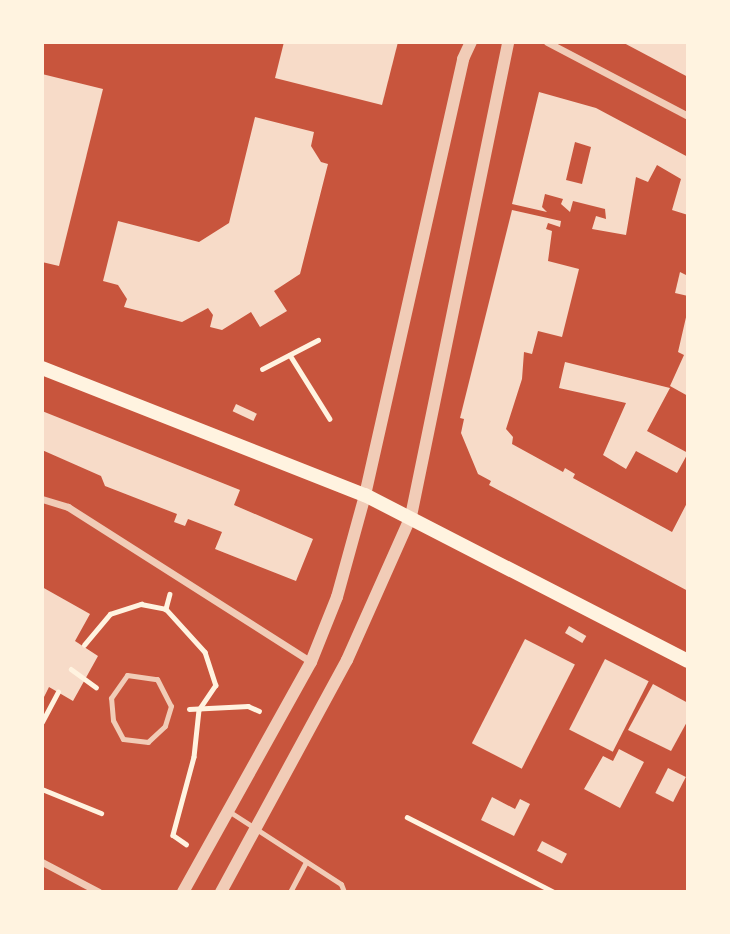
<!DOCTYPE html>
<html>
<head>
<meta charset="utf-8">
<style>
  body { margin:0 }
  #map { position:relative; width:730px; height:934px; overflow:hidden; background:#c8553d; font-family:"Source Serif 4",serif }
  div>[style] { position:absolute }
  .building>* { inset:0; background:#f7dbc8; transform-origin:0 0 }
  .path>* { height:4.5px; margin:-2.25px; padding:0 2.25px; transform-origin:2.25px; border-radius:2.25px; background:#fff3e0 }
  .service>* { height:5px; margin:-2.5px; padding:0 2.5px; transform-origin:2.5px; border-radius:2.5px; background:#f1ccb7 }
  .minor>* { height:7px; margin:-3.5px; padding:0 3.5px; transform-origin:3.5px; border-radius:3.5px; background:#f1ccb7 }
  .tertiary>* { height:12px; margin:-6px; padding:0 6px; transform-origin:6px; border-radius:6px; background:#f1ccb7 }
  .secondary>* { height:14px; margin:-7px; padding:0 7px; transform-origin:7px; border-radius:7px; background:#fff3e0 }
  span { translate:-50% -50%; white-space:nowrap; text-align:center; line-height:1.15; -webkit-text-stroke:7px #fff3e0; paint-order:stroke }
  .frame { position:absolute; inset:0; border:44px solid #fff3e0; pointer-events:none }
</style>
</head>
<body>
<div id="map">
  <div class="building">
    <div style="clip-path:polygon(284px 42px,398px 42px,382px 105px,275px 78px)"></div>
    <div style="clip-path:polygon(622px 42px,688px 42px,688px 77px)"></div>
    <div style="clip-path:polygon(42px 74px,103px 89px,59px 266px,42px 262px)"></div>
    <div style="clip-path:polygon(evenodd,539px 92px,596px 108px,688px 157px,688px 215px,672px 210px,681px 179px,657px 165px,648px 182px,636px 177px,626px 235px,592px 229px,596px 216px,606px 219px,605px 209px,573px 201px,570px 212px,561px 204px,563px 199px,545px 194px,542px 207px,547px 212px,512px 204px,539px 92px,575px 142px,591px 147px,582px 184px,566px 180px,575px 142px)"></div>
    <div style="clip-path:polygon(255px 117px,314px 132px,311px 146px,321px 162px,328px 164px,300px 274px,274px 291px,287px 311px,260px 327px,251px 312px,222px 330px,210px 327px,213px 315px,208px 308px,182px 322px,124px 307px,127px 299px,118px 285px,103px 281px,118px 221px,199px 242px,229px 223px)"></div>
    <div style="clip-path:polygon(512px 210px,561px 221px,560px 227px,548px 223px,546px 229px,552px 231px,548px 261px,579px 269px,562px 337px,538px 331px,532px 354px,524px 352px,522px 379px,506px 429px,513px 437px,512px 444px,563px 472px,565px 468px,575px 474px,573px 478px,672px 532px,688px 501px,688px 591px,489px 485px,491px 481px,478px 474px,461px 433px,464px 419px,460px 418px)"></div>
    <div style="clip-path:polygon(680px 272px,688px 276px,688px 296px,675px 293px)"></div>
    <div style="clip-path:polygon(687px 313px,688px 313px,688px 396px,670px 386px,684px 355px,678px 352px)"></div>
    <div style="clip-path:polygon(565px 362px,670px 388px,647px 431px,688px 453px,677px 473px,636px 451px,626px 469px,603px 455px,626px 403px,559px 388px)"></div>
    <div style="left:236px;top:404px;width:23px;height:8px;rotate:25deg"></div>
    <div style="clip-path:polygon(42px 411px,240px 490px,234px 505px,313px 539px,296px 581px,215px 549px,222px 532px,188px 519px,185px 526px,174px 522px,177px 514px,105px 486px,101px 476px,42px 450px)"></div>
    <div style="clip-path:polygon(42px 587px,90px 614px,75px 641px,98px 656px,73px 701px,49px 687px,42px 701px)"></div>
    <div style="left:569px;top:626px;width:20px;height:8px;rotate:30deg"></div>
    <div style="left:525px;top:639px;width:56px;height:117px;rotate:27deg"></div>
    <div style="left:605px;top:659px;width:49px;height:79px;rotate:27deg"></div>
    <div style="clip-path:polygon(653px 684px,688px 703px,688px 720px,671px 751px,628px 730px)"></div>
    <div style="clip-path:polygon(619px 749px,644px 762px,620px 808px,584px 789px,603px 756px,613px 761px)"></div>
    <div style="left:668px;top:768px;width:20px;height:28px;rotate:27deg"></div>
    <div style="clip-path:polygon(492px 797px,515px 809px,520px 799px,530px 804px,514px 836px,481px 820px)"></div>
    <div style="left:542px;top:841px;width:28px;height:11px;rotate:27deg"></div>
  </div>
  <div class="path">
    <div style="left:290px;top:355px;width:75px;rotate:58deg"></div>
    <div style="left:262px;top:369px;width:63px;rotate:-27.4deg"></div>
    <div style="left:170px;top:594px;width:16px;rotate:105deg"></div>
    <div style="left:166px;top:609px;width:58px;rotate:47.8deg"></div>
    <div style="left:205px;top:652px;width:35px;rotate:72deg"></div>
    <div style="left:216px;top:685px;width:30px;rotate:124deg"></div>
    <div style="left:199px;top:710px;width:47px;rotate:96.1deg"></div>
    <div style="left:194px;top:757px;width:81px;rotate:105.1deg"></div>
    <div style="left:173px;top:835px;width:16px;rotate:35deg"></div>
    <div style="left:84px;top:645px;width:40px;rotate:-50deg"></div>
    <div style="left:110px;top:614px;width:33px;rotate:-18deg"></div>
    <div style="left:141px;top:604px;width:25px;rotate:11deg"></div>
    <div style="left:71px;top:669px;width:31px;rotate:36deg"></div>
    <div style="left:189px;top:709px;width:59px;rotate:-2.9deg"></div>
    <div style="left:248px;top:706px;width:12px;rotate:24deg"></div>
    <div style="left:42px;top:722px;width:34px;rotate:-62deg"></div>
    <div style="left:42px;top:789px;width:64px;rotate:22.1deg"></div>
    <div style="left:407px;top:817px;width:165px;rotate:27deg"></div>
  </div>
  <div class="service">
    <div style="left:127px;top:675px;width:30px;rotate:8deg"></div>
    <div style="left:157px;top:679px;width:30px;rotate:63deg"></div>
    <div style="left:171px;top:706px;width:21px;rotate:107deg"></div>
    <div style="left:165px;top:726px;width:23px;rotate:137deg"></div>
    <div style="left:148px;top:742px;width:25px;rotate:-173deg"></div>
    <div style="left:123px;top:739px;width:21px;rotate:-118deg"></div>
    <div style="left:113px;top:720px;width:22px;rotate:-95deg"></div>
    <div style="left:111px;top:698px;width:28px;rotate:-55deg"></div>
    <div style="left:230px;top:812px;width:132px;rotate:33deg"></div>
    <div style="left:341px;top:884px;width:9px;rotate:69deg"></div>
    <div style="left:290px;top:892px;width:34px;rotate:-62deg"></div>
  </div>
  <div class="minor">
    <div style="left:547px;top:42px;width:159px;rotate:27.7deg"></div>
    <div style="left:42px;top:499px;width:27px;rotate:17deg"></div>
    <div style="left:68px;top:507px;width:288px;rotate:32.5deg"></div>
    <div style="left:42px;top:862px;width:64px;rotate:27.8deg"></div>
  </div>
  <div class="tertiary">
    <div style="left:183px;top:892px;width:263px;rotate:-60.9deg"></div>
    <div style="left:311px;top:662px;width:70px;rotate:-68.2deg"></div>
    <div style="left:337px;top:597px;width:106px;rotate:-74.6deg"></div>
    <div style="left:365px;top:495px;width:447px;rotate:-77.3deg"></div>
    <div style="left:463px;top:59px;width:19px;rotate:-65deg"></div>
    <div style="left:221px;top:892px;width:264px;rotate:-61.5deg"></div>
    <div style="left:347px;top:660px;width:158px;rotate:-66deg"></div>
    <div style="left:411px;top:516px;width:484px;rotate:-78.4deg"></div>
  </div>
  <div class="secondary">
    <div style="left:42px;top:368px;width:347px;rotate:21.5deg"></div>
    <div style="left:365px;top:495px;width:363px;rotate:27.2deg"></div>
  </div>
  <div class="frame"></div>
</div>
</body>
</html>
